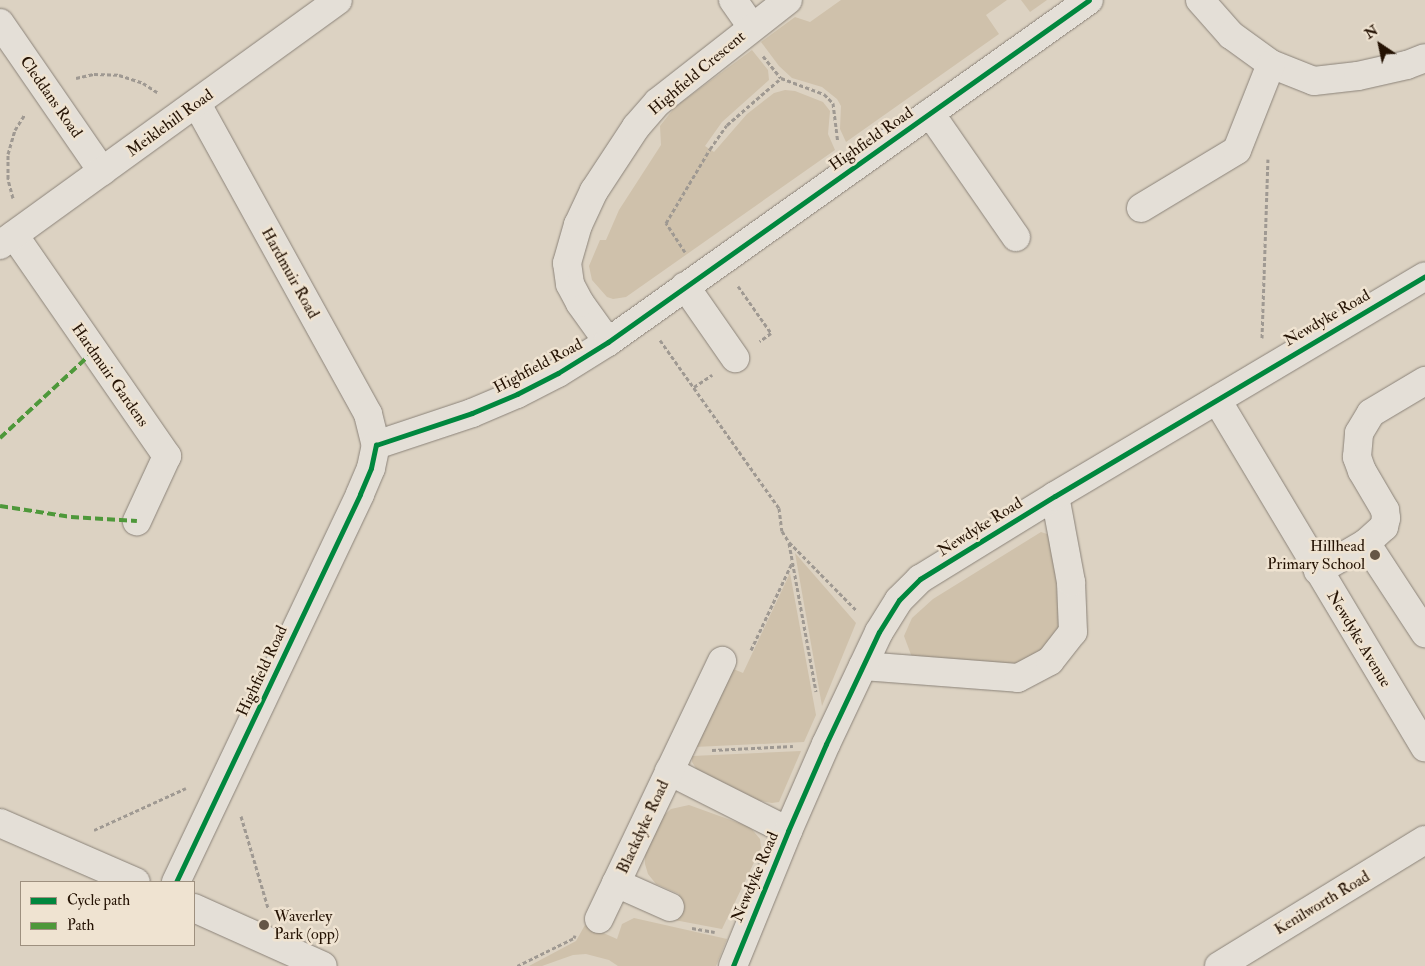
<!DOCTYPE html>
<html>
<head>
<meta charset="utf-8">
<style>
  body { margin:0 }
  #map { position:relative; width:1425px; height:966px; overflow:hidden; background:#dcd2c2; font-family:"IM FELL Double Pica",serif }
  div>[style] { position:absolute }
  .green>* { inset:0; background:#cfc1ab }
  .path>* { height:3px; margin-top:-1.5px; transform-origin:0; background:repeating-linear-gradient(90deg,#9f9992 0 4px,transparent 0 6.5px) }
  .roads { filter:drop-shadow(0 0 1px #8b8379) drop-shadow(0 0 1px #8b8379) }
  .minor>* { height:28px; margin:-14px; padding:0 14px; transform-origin:14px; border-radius:14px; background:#e4dfd7 }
  .quiet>* { height:4px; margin-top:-2px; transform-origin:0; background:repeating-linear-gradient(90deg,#4e983a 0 8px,transparent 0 12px) }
  .cycleway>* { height:5px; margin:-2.5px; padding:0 2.5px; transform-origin:2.5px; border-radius:2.5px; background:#00873e }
  .dots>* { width:14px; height:14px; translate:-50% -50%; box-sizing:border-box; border:2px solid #efe3d1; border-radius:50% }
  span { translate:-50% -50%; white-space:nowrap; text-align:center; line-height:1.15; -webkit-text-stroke:5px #efe3d1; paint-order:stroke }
  .street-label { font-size:16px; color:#251304 }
  .poi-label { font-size:16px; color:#251304 }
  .right { translate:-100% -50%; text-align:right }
  .left { translate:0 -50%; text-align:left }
  .legend { position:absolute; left:20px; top:881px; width:175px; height:65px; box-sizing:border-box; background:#efe3d1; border:1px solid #9e907f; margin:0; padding:6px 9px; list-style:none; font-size:15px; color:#251304 }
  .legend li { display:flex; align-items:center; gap:10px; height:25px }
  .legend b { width:25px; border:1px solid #9e907f }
  .north { position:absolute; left:1355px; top:20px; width:50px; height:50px; -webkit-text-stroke:4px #efe3d1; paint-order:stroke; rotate:326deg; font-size:14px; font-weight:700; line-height:20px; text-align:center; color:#251304 }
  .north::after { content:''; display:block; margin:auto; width:18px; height:22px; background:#251304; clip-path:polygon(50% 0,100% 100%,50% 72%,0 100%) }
</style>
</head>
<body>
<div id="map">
  <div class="green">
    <div style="clip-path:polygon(841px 0,1007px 0,986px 15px,999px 34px,846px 142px,840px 129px,841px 106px,837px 99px,822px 87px,792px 78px,779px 66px,761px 42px,795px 17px,810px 22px)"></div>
    <div style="clip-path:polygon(1021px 0,1047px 0,1030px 12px)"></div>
    <div style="clip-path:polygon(752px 50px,768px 70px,769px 80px,722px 122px,705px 146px,714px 152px,747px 114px,774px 93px,785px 90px,795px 91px,823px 102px,830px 111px,828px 134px,835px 150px,626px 297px,613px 299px,607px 297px,592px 280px,589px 266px,600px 240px,606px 240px,619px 210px,661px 145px,660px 126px,675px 107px)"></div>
    <div style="clip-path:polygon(1041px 532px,1053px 536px,1060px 638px,1027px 666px,913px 660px,904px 636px,912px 618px,933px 599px)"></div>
    <div style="clip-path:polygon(795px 553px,856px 623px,822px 706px)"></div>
    <div style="clip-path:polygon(790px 573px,816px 715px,804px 742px,694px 747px,731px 668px,743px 673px)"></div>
    <div style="clip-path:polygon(801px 751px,779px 802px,772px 803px,756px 800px,699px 773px,692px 762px,692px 756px)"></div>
    <div style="clip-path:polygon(689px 805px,750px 827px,760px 839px,761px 848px,722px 929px,669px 919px,679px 894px,656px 884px,648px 874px,645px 864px,645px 855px,662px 817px,671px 809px)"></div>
    <div style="clip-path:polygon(634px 918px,727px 939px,716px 966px,618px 966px,609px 960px,586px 954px,573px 955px,542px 966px,529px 966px,576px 941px,585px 925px,617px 939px,622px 924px)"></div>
  </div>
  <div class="path">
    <div style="left:763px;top:56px;width:28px;rotate:51deg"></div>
    <div style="left:781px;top:78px;width:46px;rotate:20.4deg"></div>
    <div style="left:824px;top:94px;width:13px;rotate:45deg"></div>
    <div style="left:833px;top:103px;width:38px;rotate:83deg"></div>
    <div style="left:76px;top:78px;width:18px;rotate:-13deg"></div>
    <div style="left:94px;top:74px;width:25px;rotate:2deg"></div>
    <div style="left:119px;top:75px;width:25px;rotate:18deg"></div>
    <div style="left:143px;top:83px;width:17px;rotate:33deg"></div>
    <div style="left:13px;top:198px;width:20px;rotate:-105deg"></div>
    <div style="left:8px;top:179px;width:25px;rotate:-90deg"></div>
    <div style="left:8px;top:154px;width:25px;rotate:-74deg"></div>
    <div style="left:15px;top:130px;width:19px;rotate:-58deg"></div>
    <div style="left:685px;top:252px;width:35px;rotate:-123deg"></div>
    <div style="left:666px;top:223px;width:86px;rotate:-59.3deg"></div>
    <div style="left:710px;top:149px;width:29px;rotate:-55deg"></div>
    <div style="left:727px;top:125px;width:72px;rotate:-41deg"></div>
    <div style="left:738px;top:286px;width:57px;rotate:54.9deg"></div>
    <div style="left:771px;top:333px;width:14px;rotate:144deg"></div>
    <div style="left:1262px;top:338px;width:179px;rotate:-88.1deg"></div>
    <div style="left:660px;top:340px;width:206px;rotate:54.7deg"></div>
    <div style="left:779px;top:508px;width:23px;rotate:83deg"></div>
    <div style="left:782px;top:531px;width:13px;rotate:58deg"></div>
    <div style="left:789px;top:542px;width:97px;rotate:45.4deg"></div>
    <div style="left:694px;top:387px;width:22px;rotate:-34deg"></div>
    <div style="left:789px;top:543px;width:151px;rotate:79.7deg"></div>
    <div style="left:751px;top:650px;width:96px;rotate:-64.8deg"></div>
    <div style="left:712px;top:750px;width:81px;rotate:-2.8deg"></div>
    <div style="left:241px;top:816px;width:96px;rotate:73.6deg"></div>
    <div style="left:94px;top:830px;width:101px;rotate:-24.5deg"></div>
    <div style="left:692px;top:928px;width:23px;rotate:10deg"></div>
    <div style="left:517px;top:966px;width:64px;rotate:-26.2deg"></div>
    <div style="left:574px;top:938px;width:3px;rotate:-72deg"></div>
  </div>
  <div class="roads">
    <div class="minor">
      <div style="left:733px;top:0;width:33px;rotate:55deg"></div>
      <div style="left:1200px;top:0;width:47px;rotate:48.5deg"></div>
      <div style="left:1231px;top:35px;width:49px;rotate:35.9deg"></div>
      <div style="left:1271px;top:64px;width:46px;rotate:21.6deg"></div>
      <div style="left:1314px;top:81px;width:44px;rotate:-6.5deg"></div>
      <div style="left:1358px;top:76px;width:50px;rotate:-12.7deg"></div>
      <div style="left:1407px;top:65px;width:19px;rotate:-21deg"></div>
      <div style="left:0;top:23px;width:180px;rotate:55.4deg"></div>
      <div style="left:197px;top:104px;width:354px;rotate:61.1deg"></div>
      <div style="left:368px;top:414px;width:32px;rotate:76deg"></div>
      <div style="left:930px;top:113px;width:151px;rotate:55.3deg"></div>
      <div style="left:1141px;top:208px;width:112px;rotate:-31.1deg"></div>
      <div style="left:1237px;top:150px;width:92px;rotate:-68.4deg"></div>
      <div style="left:14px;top:235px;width:269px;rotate:55.3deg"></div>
      <div style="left:167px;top:456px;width:72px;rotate:114.8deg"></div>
      <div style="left:0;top:245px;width:417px;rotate:-35.9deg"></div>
      <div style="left:685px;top:286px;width:88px;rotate:55.2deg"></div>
      <div style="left:608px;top:342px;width:48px;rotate:-125.7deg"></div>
      <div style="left:580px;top:303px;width:21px;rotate:-118deg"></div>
      <div style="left:570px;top:284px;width:21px;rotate:-98deg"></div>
      <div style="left:567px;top:263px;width:40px;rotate:-74deg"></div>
      <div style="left:578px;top:225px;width:38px;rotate:-65deg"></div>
      <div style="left:594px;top:191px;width:77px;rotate:-56.7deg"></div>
      <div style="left:636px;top:127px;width:33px;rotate:-49deg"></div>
      <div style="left:658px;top:102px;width:165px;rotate:-38.1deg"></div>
      <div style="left:1217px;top:400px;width:405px;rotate:59.1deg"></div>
      <div style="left:1366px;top:543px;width:24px;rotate:-42deg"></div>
      <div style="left:1384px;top:527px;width:9px;rotate:-77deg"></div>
      <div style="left:1386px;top:518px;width:8px;rotate:-97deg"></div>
      <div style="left:1385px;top:510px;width:45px;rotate:-120.5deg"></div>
      <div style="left:1362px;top:471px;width:15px;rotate:-110deg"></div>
      <div style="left:1357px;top:457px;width:24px;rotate:-85deg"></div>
      <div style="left:1359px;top:433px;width:23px;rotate:-59deg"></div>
      <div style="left:1371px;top:413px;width:63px;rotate:-30.7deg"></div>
      <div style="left:1318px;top:571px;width:56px;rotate:-30.3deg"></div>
      <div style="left:1366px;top:543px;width:108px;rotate:56.8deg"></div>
      <div style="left:863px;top:666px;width:155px;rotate:4.4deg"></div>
      <div style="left:1018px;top:678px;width:36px;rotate:-28deg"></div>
      <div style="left:1050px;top:661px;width:37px;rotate:-52deg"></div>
      <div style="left:1073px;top:632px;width:50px;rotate:-92.3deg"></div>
      <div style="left:1071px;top:582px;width:87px;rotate:-100.5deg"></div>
      <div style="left:669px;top:771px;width:133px;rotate:26.8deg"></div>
      <div style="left:0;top:823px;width:148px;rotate:23.5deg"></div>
      <div style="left:176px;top:882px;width:429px;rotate:-64.6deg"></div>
      <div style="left:360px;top:494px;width:28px;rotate:-67deg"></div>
      <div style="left:371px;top:468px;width:24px;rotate:-78deg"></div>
      <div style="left:376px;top:445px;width:101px;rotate:-18.4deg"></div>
      <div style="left:472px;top:413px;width:49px;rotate:-22.9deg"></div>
      <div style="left:517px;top:394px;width:46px;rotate:-27.1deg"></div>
      <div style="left:558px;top:373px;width:59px;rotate:-31.8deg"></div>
      <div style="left:608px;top:342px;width:590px;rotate:-35.41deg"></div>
      <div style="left:616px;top:883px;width:59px;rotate:24deg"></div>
      <div style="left:194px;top:908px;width:141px;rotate:24.2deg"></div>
      <div style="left:599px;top:919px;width:286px;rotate:-64.5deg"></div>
      <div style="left:733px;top:966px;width:146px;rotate:-67.8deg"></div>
      <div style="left:788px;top:831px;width:95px;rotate:-66.4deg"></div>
      <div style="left:826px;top:744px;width:124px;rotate:-64.7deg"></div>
      <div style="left:879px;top:632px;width:38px;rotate:-58deg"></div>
      <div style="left:899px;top:600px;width:30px;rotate:-45deg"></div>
      <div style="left:920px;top:579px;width:158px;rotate:-31.6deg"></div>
      <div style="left:1055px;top:496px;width:430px;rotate:-30.7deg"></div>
      <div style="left:1219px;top:966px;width:241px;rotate:-31.5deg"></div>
    </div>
  </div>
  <div class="quiet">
    <div style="left:0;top:438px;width:128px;rotate:-42.8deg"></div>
    <div style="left:0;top:506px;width:72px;rotate:8.8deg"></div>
    <div style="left:71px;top:517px;width:66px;rotate:3.5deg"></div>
  </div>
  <div class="cycleway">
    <div style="left:176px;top:882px;width:429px;rotate:-64.6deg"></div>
    <div style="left:360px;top:494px;width:28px;rotate:-67deg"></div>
    <div style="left:371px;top:468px;width:24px;rotate:-78deg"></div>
    <div style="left:376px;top:445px;width:101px;rotate:-18.4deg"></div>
    <div style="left:472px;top:413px;width:49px;rotate:-22.9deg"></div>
    <div style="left:517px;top:394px;width:46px;rotate:-27.1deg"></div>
    <div style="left:558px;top:373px;width:59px;rotate:-31.8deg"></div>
    <div style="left:608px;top:342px;width:590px;rotate:-35.41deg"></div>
    <div style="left:733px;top:966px;width:146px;rotate:-67.8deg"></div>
    <div style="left:788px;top:831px;width:95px;rotate:-66.4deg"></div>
    <div style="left:826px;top:744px;width:124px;rotate:-64.7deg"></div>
    <div style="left:879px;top:632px;width:38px;rotate:-58deg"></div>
    <div style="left:899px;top:600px;width:30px;rotate:-45deg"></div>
    <div style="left:920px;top:579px;width:158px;rotate:-31.6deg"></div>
    <div style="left:1055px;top:496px;width:430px;rotate:-30.7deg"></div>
  </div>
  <div class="dots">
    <div style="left:1375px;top:555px;background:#655646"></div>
    <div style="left:264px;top:925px;background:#655646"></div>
  </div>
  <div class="street-label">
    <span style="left:697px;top:73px;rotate:-40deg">Highfield Crescent</span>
    <span style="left:51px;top:97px;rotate:55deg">Cleddans Road</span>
    <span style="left:170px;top:123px;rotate:-36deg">Meiklehill Road</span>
    <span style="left:871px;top:139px;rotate:-35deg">Highfield Road</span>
    <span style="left:290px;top:273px;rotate:61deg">Hardmuir Road</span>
    <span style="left:1327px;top:318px;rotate:-30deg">Newdyke Road</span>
    <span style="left:538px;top:366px;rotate:-28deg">Highfield Road</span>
    <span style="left:110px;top:375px;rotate:55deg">Hardmuir Gardens</span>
    <span style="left:980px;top:527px;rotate:-32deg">Newdyke Road</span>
    <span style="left:1359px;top:639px;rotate:59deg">Newdyke Avenue</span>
    <span style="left:262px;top:671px;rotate:-65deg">Highfield Road</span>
    <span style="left:643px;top:827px;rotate:-65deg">Blackdyke Road</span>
    <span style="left:755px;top:877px;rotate:-67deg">Newdyke Road</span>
    <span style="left:1322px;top:903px;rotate:-31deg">Kenilworth Road</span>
  </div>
  <div class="poi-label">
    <span class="right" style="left:1365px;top:555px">Hillhead<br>Primary School</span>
    <span class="left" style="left:274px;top:925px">Waverley<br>Park (opp)</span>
  </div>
  <ul class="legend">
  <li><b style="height:6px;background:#00873e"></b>Cycle path</li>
  <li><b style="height:6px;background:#4e983a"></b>Path</li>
  </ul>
  <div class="north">N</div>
</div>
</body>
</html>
